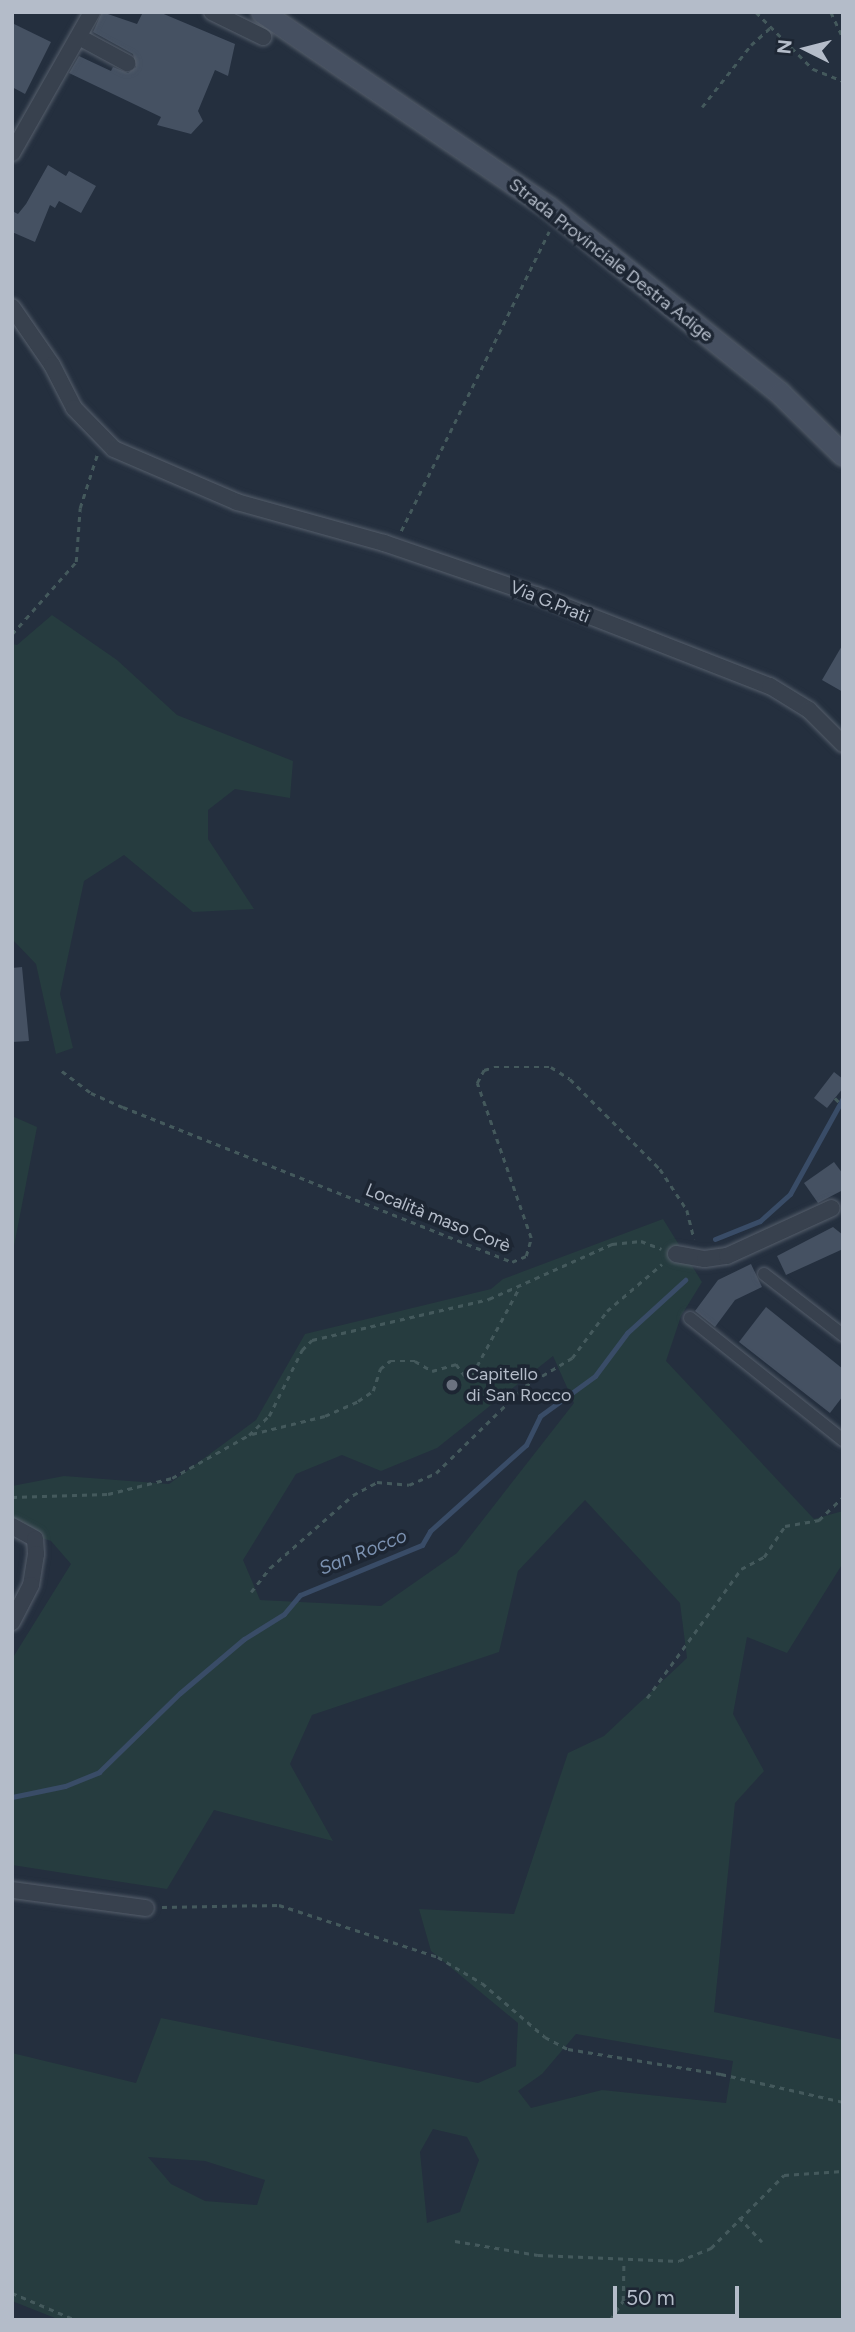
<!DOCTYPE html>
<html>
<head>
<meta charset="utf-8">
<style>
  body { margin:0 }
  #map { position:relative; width:855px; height:2332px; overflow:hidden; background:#242f3e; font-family:Figtree,sans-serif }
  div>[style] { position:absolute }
  .green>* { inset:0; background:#263c3f }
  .stream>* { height:5px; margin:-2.5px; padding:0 2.5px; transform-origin:2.5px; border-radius:2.5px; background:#394c67 }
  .building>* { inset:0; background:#455162 }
  .path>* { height:2.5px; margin-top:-1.25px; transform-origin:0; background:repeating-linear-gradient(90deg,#44595c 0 5px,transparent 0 10px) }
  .roads { filter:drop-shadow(0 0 2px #565f6c) drop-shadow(0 0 2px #565f6c) }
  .pedestrian>* { height:12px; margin:-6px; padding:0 6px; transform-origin:6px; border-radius:6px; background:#38414e }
  .minor>* { height:16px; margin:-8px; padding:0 8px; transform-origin:8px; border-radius:8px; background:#38414e }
  .secondary>* { height:21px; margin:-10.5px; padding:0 10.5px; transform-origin:10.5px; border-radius:10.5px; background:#465061 }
  .dots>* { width:19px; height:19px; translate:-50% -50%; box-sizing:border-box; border:4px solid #1d2633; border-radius:50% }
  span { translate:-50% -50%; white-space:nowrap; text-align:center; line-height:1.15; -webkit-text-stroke:7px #1d2633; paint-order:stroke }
  .street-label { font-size:18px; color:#b4bcc9 }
  .poi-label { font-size:18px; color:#b4bcc9 }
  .left { translate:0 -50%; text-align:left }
  .water-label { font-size:19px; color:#7c92b1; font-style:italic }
  .frame { position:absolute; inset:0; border:14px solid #b4bcc9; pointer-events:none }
  .north { position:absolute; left:771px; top:14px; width:70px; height:70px; -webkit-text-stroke:5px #1d2633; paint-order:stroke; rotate:276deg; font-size:19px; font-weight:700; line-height:28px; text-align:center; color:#b4bcc9 }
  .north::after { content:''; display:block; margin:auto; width:24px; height:32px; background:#b4bcc9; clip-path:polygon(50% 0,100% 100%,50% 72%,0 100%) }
  .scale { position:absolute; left:613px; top:2286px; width:126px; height:32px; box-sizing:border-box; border:4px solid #b4bcc9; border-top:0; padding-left:9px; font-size:21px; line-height:24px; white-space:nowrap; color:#b4bcc9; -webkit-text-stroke:5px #1d2633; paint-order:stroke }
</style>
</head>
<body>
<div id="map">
  <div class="green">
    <div style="clip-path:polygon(52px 615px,117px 660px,177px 715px,293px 761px,290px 798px,235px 789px,208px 810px,208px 839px,254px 909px,193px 912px,124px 855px,84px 881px,60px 994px,73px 1048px,56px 1054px,36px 964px,12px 939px,12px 644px,17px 645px)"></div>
    <div style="clip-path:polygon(12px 1116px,37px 1127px,14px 1246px,12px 1244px)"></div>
    <div style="clip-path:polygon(evenodd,663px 1219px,702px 1282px,681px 1316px,666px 1361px,814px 1519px,843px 1511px,843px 1563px,787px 1653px,747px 1637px,733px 1714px,764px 1771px,735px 1803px,714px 2012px,843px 2040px,843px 2320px,60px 2320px,12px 2301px,12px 2053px,136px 2083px,161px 2018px,478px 2083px,516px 2066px,518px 2023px,431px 1951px,419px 1909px,514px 1914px,568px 1753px,604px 1736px,687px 1658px,680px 1603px,585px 1500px,518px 1571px,499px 1652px,312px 1715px,290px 1764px,333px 1841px,214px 1810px,167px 1889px,12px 1865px,12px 1659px,71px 1564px,51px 1541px,12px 1528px,12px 1486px,64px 1476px,169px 1484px,256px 1420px,305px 1334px,491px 1289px,503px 1279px,663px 1219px,553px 1356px,574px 1403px,457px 1553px,381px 1606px,260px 1600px,243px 1560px,296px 1474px,342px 1455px,381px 1471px,437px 1448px,553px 1356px,663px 1219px,576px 2034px,733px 2061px,726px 2103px,602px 2090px,531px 2108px,518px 2091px,542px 2074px,576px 2034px,663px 1219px,433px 2129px,467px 2137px,479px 2160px,460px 2212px,427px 2223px,420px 2152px,433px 2129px,663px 1219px,148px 2157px,205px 2161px,265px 2180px,257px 2205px,205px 2201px,171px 2184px,148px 2157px)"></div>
  </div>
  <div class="stream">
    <div style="left:715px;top:1239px;width:48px;rotate:-21.8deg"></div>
    <div style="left:760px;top:1221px;width:40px;rotate:-42deg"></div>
    <div style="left:790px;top:1194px;width:110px;rotate:-61.1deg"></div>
    <div style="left:12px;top:1797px;width:54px;rotate:-11.7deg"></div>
    <div style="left:65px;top:1786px;width:37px;rotate:-22deg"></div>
    <div style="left:99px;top:1772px;width:113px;rotate:-44.3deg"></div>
    <div style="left:180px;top:1693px;width:84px;rotate:-40.2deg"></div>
    <div style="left:244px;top:1639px;width:47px;rotate:-32deg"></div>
    <div style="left:284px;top:1614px;width:25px;rotate:-50deg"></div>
    <div style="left:300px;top:1595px;width:132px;rotate:-22.3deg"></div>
    <div style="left:422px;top:1545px;width:16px;rotate:-60deg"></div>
    <div style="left:430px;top:1531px;width:129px;rotate:-41.9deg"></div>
    <div style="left:526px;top:1445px;width:32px;rotate:-64deg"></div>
    <div style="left:540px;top:1416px;width:68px;rotate:-36deg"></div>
    <div style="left:595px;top:1376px;width:54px;rotate:-53.3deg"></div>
    <div style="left:627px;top:1333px;width:79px;rotate:-42.4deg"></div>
  </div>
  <div class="building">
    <div style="clip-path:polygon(102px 12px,137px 24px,143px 12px,159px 12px,235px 44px,228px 76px,215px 70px,198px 111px,203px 121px,191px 134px,157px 125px,161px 117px,69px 73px,79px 56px,111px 71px,113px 67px,128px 73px,136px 67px,133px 54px,93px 32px)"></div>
    <div style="clip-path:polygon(12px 23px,51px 42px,25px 94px,12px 87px)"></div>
    <div style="clip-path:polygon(48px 165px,66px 176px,69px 171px,96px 186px,81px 213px,59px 201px,55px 208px,50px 205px,35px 242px,12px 232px,12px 211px,18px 214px,26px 204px)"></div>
    <div style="clip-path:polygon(843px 644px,843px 692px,822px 680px)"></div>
    <div style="clip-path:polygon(22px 967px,29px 1041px,12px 1042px,12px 968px)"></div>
    <div style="clip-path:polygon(834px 1072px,843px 1079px,843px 1088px,827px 1108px,814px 1098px)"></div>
    <div style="clip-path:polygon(834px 1162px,843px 1174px,843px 1190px,818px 1203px,804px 1183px)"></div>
    <div style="clip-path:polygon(833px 1227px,843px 1235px,843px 1249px,786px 1275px,777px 1256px)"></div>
    <div style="clip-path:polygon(751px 1264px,762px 1287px,735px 1300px,715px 1327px,695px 1311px,718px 1280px)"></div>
    <div style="clip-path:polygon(766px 1307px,843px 1369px,843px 1396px,830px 1413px,739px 1342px)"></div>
  </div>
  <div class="path">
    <div style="left:756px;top:12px;width:81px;rotate:45deg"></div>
    <div style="left:813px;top:69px;width:32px;rotate:22deg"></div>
    <div style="left:831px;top:12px;width:29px;rotate:65deg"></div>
    <div style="left:702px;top:107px;width:79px;rotate:-51.7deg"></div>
    <div style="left:751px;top:45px;width:25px;rotate:-42deg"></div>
    <div style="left:401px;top:531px;width:334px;rotate:-63.7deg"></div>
    <div style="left:12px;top:634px;width:96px;rotate:-48.4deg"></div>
    <div style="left:76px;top:562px;width:54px;rotate:-85.8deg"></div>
    <div style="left:80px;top:508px;width:56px;rotate:-72.2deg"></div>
    <div style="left:62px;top:1071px;width:36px;rotate:37deg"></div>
    <div style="left:91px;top:1093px;width:35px;rotate:24deg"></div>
    <div style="left:123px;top:1107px;width:419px;rotate:21.7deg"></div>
    <div style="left:512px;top:1262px;width:15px;rotate:-23deg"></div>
    <div style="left:526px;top:1256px;width:19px;rotate:-74deg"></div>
    <div style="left:531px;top:1238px;width:164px;rotate:-109.2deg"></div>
    <div style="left:477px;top:1083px;width:15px;rotate:-62deg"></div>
    <div style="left:484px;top:1070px;width:10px;rotate:-17deg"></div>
    <div style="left:494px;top:1067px;width:57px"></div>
    <div style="left:551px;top:1067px;width:22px;rotate:32deg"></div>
    <div style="left:570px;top:1079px;width:127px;rotate:45deg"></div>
    <div style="left:660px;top:1169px;width:49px;rotate:56.6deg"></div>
    <div style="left:687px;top:1210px;width:30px;rotate:76deg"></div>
    <div style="left:835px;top:1098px;width:11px;rotate:45deg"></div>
    <div style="left:252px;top:1434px;width:75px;rotate:-13.9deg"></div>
    <div style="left:325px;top:1416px;width:36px;rotate:-24deg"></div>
    <div style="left:358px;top:1401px;width:18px;rotate:-34deg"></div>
    <div style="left:373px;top:1391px;width:23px;rotate:-72deg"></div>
    <div style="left:380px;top:1369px;width:13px;rotate:-39deg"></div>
    <div style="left:390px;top:1361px;width:25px"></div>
    <div style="left:415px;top:1361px;width:20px;rotate:30deg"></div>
    <div style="left:432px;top:1371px;width:25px;rotate:-16deg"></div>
    <div style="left:456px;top:1364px;width:15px;rotate:53deg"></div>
    <div style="left:465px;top:1376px;width:7px;rotate:-8deg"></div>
    <div style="left:472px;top:1375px;width:99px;rotate:-61.6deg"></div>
    <div style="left:12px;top:1497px;width:96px;rotate:-1.8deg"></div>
    <div style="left:108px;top:1494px;width:66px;rotate:-14deg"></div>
    <div style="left:172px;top:1478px;width:88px;rotate:-29.2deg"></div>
    <div style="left:249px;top:1435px;width:28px;rotate:-44deg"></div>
    <div style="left:269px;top:1416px;width:74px;rotate:-63.4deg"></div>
    <div style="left:302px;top:1350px;width:14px;rotate:-45deg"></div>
    <div style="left:312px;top:1340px;width:182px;rotate:-13deg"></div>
    <div style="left:489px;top:1299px;width:135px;rotate:-24.1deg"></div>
    <div style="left:612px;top:1244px;width:29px;rotate:-6deg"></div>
    <div style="left:641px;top:1241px;width:22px;rotate:21deg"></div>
    <div style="left:251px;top:1592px;width:31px;rotate:-52deg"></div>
    <div style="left:270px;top:1568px;width:111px;rotate:-41.3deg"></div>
    <div style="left:353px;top:1495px;width:27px;rotate:-28deg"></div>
    <div style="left:377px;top:1482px;width:32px;rotate:5deg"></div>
    <div style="left:409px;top:1485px;width:30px;rotate:-24deg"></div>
    <div style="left:436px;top:1473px;width:124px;rotate:-44.3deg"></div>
    <div style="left:525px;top:1386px;width:55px;rotate:-30.8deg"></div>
    <div style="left:572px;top:1358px;width:59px;rotate:-53.3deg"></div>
    <div style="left:607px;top:1311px;width:72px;rotate:-40.5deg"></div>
    <div style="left:647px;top:1698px;width:160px;rotate:-53.9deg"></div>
    <div style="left:741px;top:1569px;width:26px;rotate:-28deg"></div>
    <div style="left:764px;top:1557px;width:37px;rotate:-56deg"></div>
    <div style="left:785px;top:1526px;width:35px;rotate:-10deg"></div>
    <div style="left:819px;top:1520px;width:33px;rotate:-44deg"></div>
    <div style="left:162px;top:1907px;width:117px;rotate:-1deg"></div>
    <div style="left:279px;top:1905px;width:167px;rotate:18.1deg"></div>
    <div style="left:438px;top:1957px;width:51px;rotate:30.6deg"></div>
    <div style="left:482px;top:1983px;width:83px;rotate:40.6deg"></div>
    <div style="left:545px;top:2037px;width:26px;rotate:28deg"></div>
    <div style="left:568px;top:2049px;width:155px;rotate:9.3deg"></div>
    <div style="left:721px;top:2074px;width:125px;rotate:12.9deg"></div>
    <div style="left:739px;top:2217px;width:34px;rotate:47deg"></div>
    <div style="left:455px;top:2241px;width:84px;rotate:9.6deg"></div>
    <div style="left:538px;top:2255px;width:141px;rotate:2.4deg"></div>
    <div style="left:679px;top:2261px;width:35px;rotate:-22deg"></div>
    <div style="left:711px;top:2248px;width:103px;rotate:-45deg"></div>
    <div style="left:784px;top:2175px;width:59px;rotate:-3.9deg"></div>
    <div style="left:12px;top:2293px;width:69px;rotate:22.9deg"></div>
    <div style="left:610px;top:2320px;width:23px;rotate:-56deg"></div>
    <div style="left:623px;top:2301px;width:39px;rotate:-89deg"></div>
  </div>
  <div class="roads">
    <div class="pedestrian">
      <div style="left:764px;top:1274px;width:100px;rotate:37.7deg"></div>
      <div style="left:690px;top:1318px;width:196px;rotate:38.6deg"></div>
    </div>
    <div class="minor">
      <div style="left:212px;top:12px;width:57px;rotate:26.1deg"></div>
      <div style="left:79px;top:37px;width:55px;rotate:28.4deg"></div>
      <div style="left:12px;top:153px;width:162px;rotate:-60.4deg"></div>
      <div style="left:12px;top:307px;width:70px;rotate:55.4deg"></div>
      <div style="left:52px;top:365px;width:48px;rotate:62.9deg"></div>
      <div style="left:74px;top:408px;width:57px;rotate:45.7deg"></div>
      <div style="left:114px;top:449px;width:134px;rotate:23.3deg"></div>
      <div style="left:237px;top:502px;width:153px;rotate:15.6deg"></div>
      <div style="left:384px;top:543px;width:161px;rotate:18.9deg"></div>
      <div style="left:536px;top:595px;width:251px;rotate:21.3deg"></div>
      <div style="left:770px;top:686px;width:46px;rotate:31.6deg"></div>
      <div style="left:809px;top:710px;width:48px;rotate:45deg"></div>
      <div style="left:676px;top:1254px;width:29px;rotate:10deg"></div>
      <div style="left:705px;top:1259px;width:22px;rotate:-8deg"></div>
      <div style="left:727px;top:1256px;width:115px;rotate:-24.6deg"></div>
      <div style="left:12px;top:1526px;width:26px;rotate:29deg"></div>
      <div style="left:35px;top:1539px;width:15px;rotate:86deg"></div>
      <div style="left:36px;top:1554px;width:31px;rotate:99deg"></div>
      <div style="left:31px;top:1585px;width:42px;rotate:117.2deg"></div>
      <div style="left:12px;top:1890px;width:135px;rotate:7.7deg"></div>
    </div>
    <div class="secondary">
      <div style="left:262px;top:12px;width:346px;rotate:34.3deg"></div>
      <div style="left:548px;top:207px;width:297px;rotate:38.7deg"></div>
      <div style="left:780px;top:393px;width:88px;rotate:44.5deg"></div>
    </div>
  </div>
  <div class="dots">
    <div style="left:452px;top:1385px;background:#6b7280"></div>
  </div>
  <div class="street-label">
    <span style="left:611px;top:260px;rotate:38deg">Strada Provinciale Destra Adige</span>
    <span style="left:550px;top:602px;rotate:22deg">Via G.Prati</span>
    <span style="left:438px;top:1218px;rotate:22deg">Località maso Corè</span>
  </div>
  <div class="poi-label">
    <span class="left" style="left:466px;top:1385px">Capitello<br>di San Rocco</span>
  </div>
  <div class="water-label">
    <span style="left:363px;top:1552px;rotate:-22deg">San Rocco</span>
  </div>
  <div class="frame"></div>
  <div class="north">N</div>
  <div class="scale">50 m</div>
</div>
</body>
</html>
